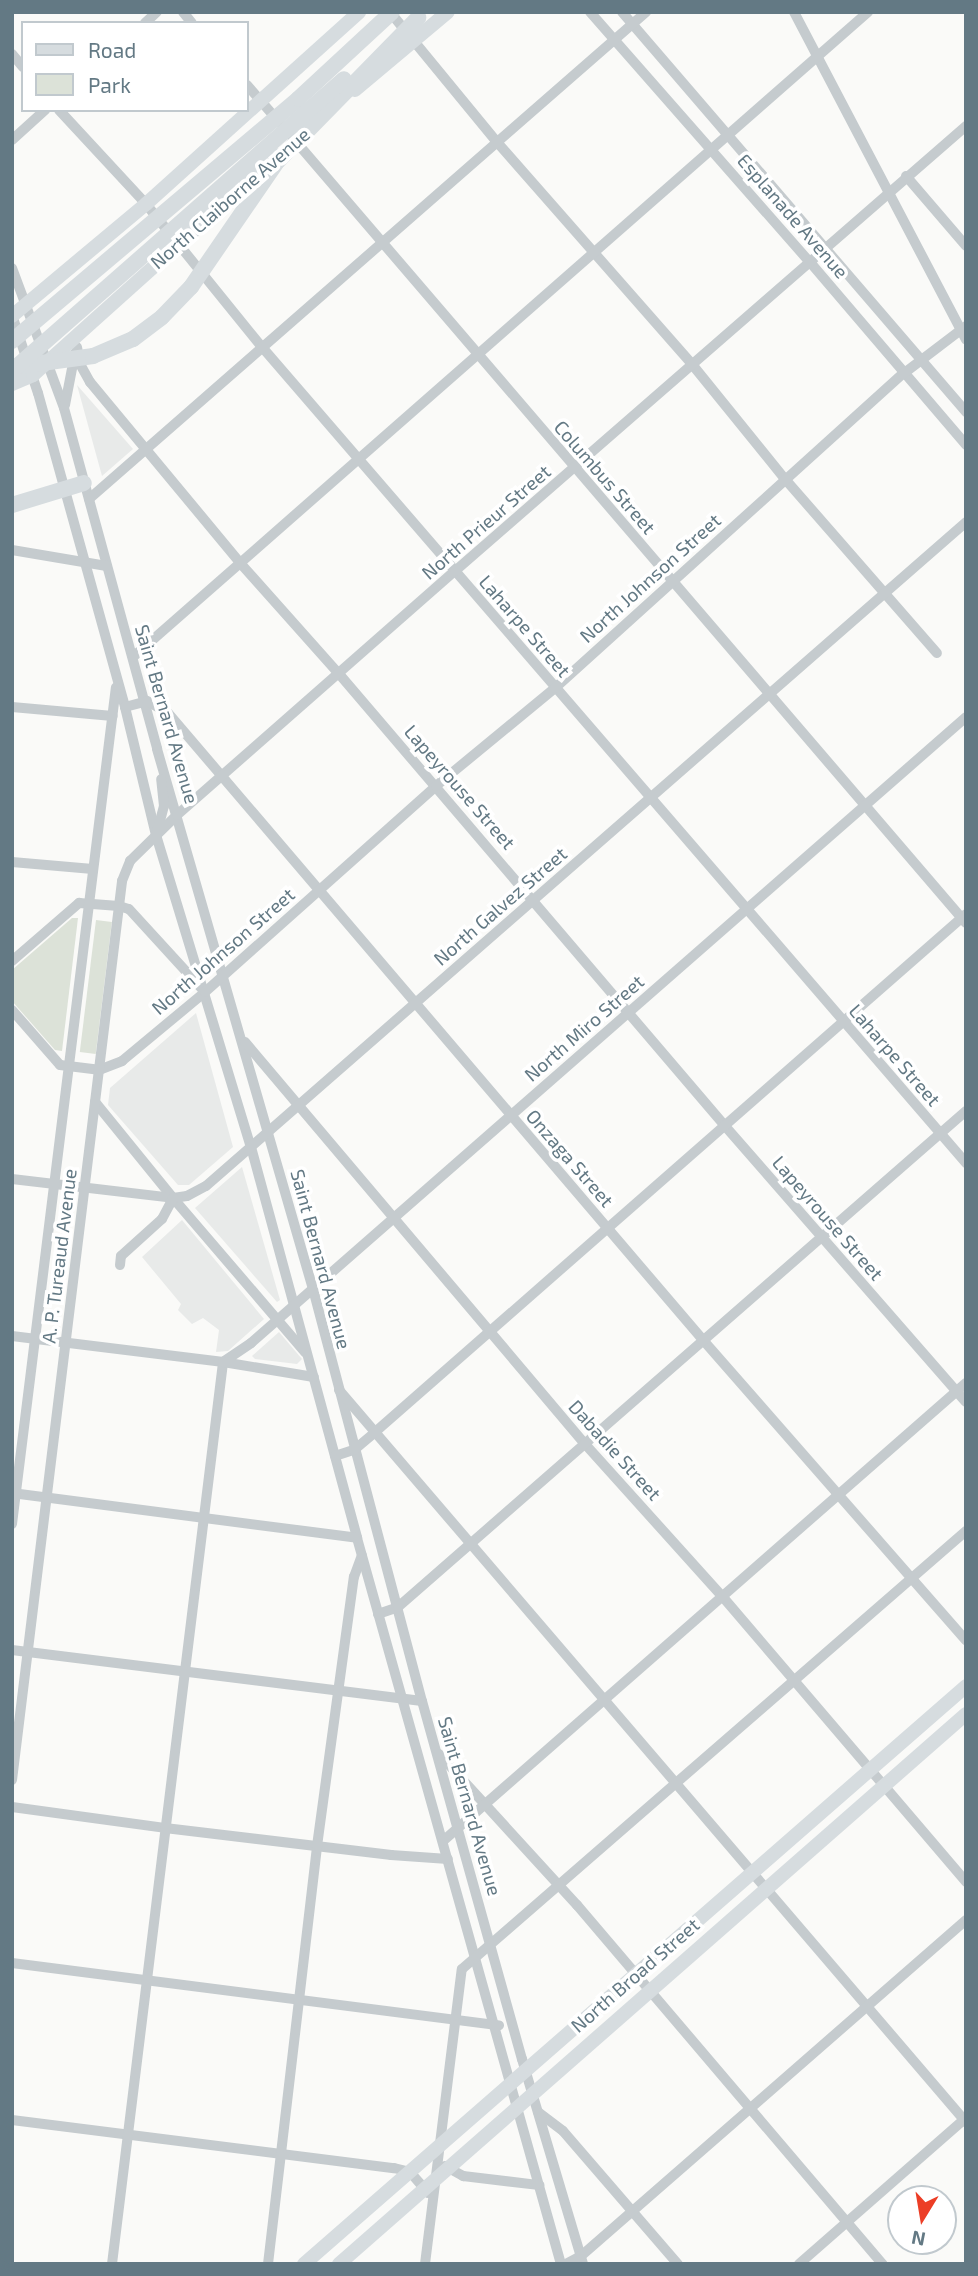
<!DOCTYPE html>
<html>
<head>
<meta charset="utf-8">
<style>
  body { margin:0 }
  #map { position:relative; width:978px; height:2276px; overflow:hidden; background:#fafaf8; font-family:"Exo 2",sans-serif }
  div>[style] { position:absolute }
  .built>* { inset:0; background:#e8eae9 }
  .green>* { inset:0; background:#dce2d8; transform-origin:0 0 }
  .minor>* { height:10px; margin:-5px; padding:0 5px; transform-origin:5px; border-radius:5px; background:#c5cbce }
  .major>* { height:14px; margin:-7px; padding:0 7px; transform-origin:7px; border-radius:7px; background:#d6dcdf }
  .highway>* { height:16px; margin:-8px; padding:0 8px; transform-origin:8px; border-radius:8px; background:#d6dcdf }
  span { translate:-50% -50%; white-space:nowrap; text-align:center; line-height:1.15; -webkit-text-stroke:7px #fff; paint-order:stroke }
  .street-label { font-size:19px; color:#637984 }
  .frame { position:absolute; inset:0; border:14px solid #637984; pointer-events:none }
  .legend { position:absolute; left:21px; top:21px; width:228px; height:91px; box-sizing:border-box; background:#fff; border:2px solid #c1c9ce; margin:0; padding:9px 12px; list-style:none; font-size:21px; color:#637984 }
  .legend li { display:flex; align-items:center; gap:14px; height:35px }
  .legend b { width:35px; border:2px solid #c1c9ce }
  .north { position:absolute; left:887px; top:2185px; width:70px; height:70px; box-sizing:border-box; background:#fff; border:2px solid #c1c9ce; border-radius:50%; rotate:191deg; font-size:19px; font-weight:700; line-height:28px; text-align:center; color:#637984 }
  .north::after { content:''; display:block; margin:auto; width:24px; height:32px; background:#ec3e26; clip-path:polygon(50% 0,100% 100%,50% 72%,0 100%) }
</style>
</head>
<body>
<div id="map">
  <div class="built">
    <div style="clip-path:polygon(77px 385px,133px 449px,102px 476px)"></div>
    <div style="clip-path:polygon(196px 1013px,233px 1147px,189px 1185px,178px 1185px,108px 1105px,110px 1088px)"></div>
    <div style="clip-path:polygon(242px 1167px,280px 1300px,277px 1302px,195px 1208px)"></div>
    <div style="clip-path:polygon(182px 1220px,264px 1319px,228px 1351px,216px 1352px,219px 1330px,203px 1318px,192px 1324px,178px 1310px,181px 1304px,142px 1257px)"></div>
    <div style="clip-path:polygon(279px 1332px,302px 1359px,297px 1364px,255px 1359px,252px 1356px)"></div>
  </div>
  <div class="green">
    <div style="clip-path:polygon(72px 918px,78px 918px,62px 1051px,55px 1050px,12px 1001px,12px 970px)"></div>
    <div style="left:96px;top:920px;width:16px;height:133px;rotate:7deg"></div>
  </div>
  <div class="minor">
    <div style="left:183px;top:12px;width:14px;rotate:51deg"></div>
    <div style="left:390px;top:12px;width:167px;rotate:50.6deg"></div>
    <div style="left:496px;top:141px;width:295px;rotate:48.7deg"></div>
    <div style="left:691px;top:363px;width:149px;rotate:51deg"></div>
    <div style="left:785px;top:479px;width:231px;rotate:48.9deg"></div>
    <div style="left:590px;top:12px;width:332px;rotate:48.7deg"></div>
    <div style="left:809px;top:261px;width:242px;rotate:49.5deg"></div>
    <div style="left:622px;top:12px;width:528px;rotate:49.3deg"></div>
    <div style="left:794px;top:12px;width:370px;rotate:62.3deg"></div>
    <div style="left:145px;top:23px;width:16px;rotate:-43deg"></div>
    <div style="left:12px;top:54px;width:17px;rotate:50deg"></div>
    <div style="left:247px;top:85px;width:49px;rotate:49.1deg"></div>
    <div style="left:59px;top:110px;width:128px;rotate:47.2deg"></div>
    <div style="left:146px;top:204px;width:184px;rotate:51deg"></div>
    <div style="left:262px;top:347px;width:1078px;rotate:49.21deg"></div>
    <div style="left:292px;top:137px;width:1035px;rotate:49.39deg"></div>
    <div style="left:12px;top:140px;width:45px;rotate:-42.3deg"></div>
    <div style="left:906px;top:176px;width:92px;rotate:49.4deg"></div>
    <div style="left:12px;top:268px;width:149px;rotate:69.6deg"></div>
    <div style="left:64px;top:408px;width:353px;rotate:74.7deg"></div>
    <div style="left:157px;top:749px;width:562px;rotate:73.89deg"></div>
    <div style="left:313px;top:1289px;width:426px;rotate:75.2deg"></div>
    <div style="left:422px;top:1701px;width:372px;rotate:74.4deg"></div>
    <div style="left:522px;top:2059px;width:214px;rotate:73.4deg"></div>
    <div style="left:12px;top:315px;width:82px;rotate:71.6deg"></div>
    <div style="left:38px;top:393px;width:326px;rotate:74.5deg"></div>
    <div style="left:125px;top:707px;width:132px;rotate:76.4deg"></div>
    <div style="left:156px;top:835px;width:326px;rotate:73.1deg"></div>
    <div style="left:251px;top:1147px;width:405px;rotate:74.8deg"></div>
    <div style="left:357px;top:1538px;width:754px;rotate:74.31deg"></div>
    <div style="left:77px;top:347px;width:17px;rotate:80deg"></div>
    <div style="left:80px;top:364px;width:21px;rotate:61deg"></div>
    <div style="left:90px;top:382px;width:236px;rotate:50.3deg"></div>
    <div style="left:241px;top:564px;width:149px;rotate:48.3deg"></div>
    <div style="left:340px;top:675px;width:593px;rotate:49.51deg"></div>
    <div style="left:725px;top:1126px;width:366px;rotate:48.9deg"></div>
    <div style="left:65px;top:405px;width:53px;rotate:-79.1deg"></div>
    <div style="left:89px;top:499px;width:740px;rotate:-41.16deg"></div>
    <div style="left:12px;top:550px;width:96px;rotate:9.6deg"></div>
    <div style="left:133px;top:657px;width:978px;rotate:-41.27deg"></div>
    <div style="left:12px;top:707px;width:101px;rotate:5.1deg"></div>
    <div style="left:125px;top:707px;width:23px;rotate:-15deg"></div>
    <div style="left:147px;top:701px;width:24px;rotate:30deg"></div>
    <div style="left:168px;top:713px;width:824px;rotate:49.53deg"></div>
    <div style="left:703px;top:1340px;width:399px;rotate:48.8deg"></div>
    <div style="left:157px;top:832px;width:27px;rotate:-75deg"></div>
    <div style="left:164px;top:806px;width:27px;rotate:-96deg"></div>
    <div style="left:12px;top:862px;width:81px;rotate:4.9deg"></div>
    <div style="left:12px;top:961px;width:89px;rotate:-40.9deg"></div>
    <div style="left:79px;top:903px;width:40px;rotate:4.3deg"></div>
    <div style="left:119px;top:906px;width:10px;rotate:17deg"></div>
    <div style="left:129px;top:909px;width:110px;rotate:47.6deg"></div>
    <div style="left:12px;top:1010px;width:73px;rotate:48.9deg"></div>
    <div style="left:60px;top:1065px;width:39px;rotate:7deg"></div>
    <div style="left:99px;top:1070px;width:25px;rotate:-21deg"></div>
    <div style="left:122px;top:1061px;width:108px;rotate:-39.7deg"></div>
    <div style="left:205px;top:992px;width:310px;rotate:-41.7deg"></div>
    <div style="left:436px;top:786px;width:154px;rotate:-39.5deg"></div>
    <div style="left:555px;top:688px;width:469px;rotate:-42.1deg"></div>
    <div style="left:903px;top:374px;width:79px;rotate:-37.3deg"></div>
    <div style="left:245px;top:1042px;width:527px;rotate:49.78deg"></div>
    <div style="left:585px;top:1444px;width:205px;rotate:48deg"></div>
    <div style="left:722px;top:1596px;width:376px;rotate:49.5deg"></div>
    <div style="left:95px;top:1102px;width:124px;rotate:50.9deg"></div>
    <div style="left:173px;top:1198px;width:203px;rotate:49.4deg"></div>
    <div style="left:12px;top:1179px;width:162px;rotate:6.7deg"></div>
    <div style="left:173px;top:1198px;width:14px;rotate:-8deg"></div>
    <div style="left:187px;top:1196px;width:21px;rotate:-28deg"></div>
    <div style="left:206px;top:1186px;width:1009px;rotate:-41.14deg"></div>
    <div style="left:120px;top:1265px;width:9px;rotate:-84deg"></div>
    <div style="left:121px;top:1256px;width:55px;rotate:-42.1deg"></div>
    <div style="left:162px;top:1219px;width:24px;rotate:-62deg"></div>
    <div style="left:12px;top:1336px;width:213px;rotate:7deg"></div>
    <div style="left:223px;top:1362px;width:34px;rotate:-34deg"></div>
    <div style="left:251px;top:1343px;width:950px;rotate:-41.2deg"></div>
    <div style="left:339px;top:1390px;width:964px;rotate:49.42deg"></div>
    <div style="left:335px;top:1456px;width:20px;rotate:-18deg"></div>
    <div style="left:354px;top:1450px;width:26px;rotate:-40deg"></div>
    <div style="left:374px;top:1433px;width:787px;rotate:-41.24deg"></div>
    <div style="left:12px;top:1493px;width:348px;rotate:7.4deg"></div>
    <div style="left:12px;top:1524px;width:843px;rotate:-82.92deg"></div>
    <div style="left:378px;top:1614px;width:21px;rotate:-19deg"></div>
    <div style="left:398px;top:1607px;width:754px;rotate:-41.13deg"></div>
    <div style="left:12px;top:1650px;width:413px;rotate:7.1deg"></div>
    <div style="left:439px;top:1754px;width:205px;rotate:47.6deg"></div>
    <div style="left:577px;top:1905px;width:472px;rotate:49.6deg"></div>
    <div style="left:12px;top:1780px;width:906px;rotate:-83.02deg"></div>
    <div style="left:122px;top:881px;width:22px;rotate:-68deg"></div>
    <div style="left:130px;top:861px;width:66px;rotate:-44.4deg"></div>
    <div style="left:177px;top:815px;width:370px;rotate:-41.3deg"></div>
    <div style="left:455px;top:571px;width:678px;rotate:-41.05deg"></div>
    <div style="left:12px;top:1807px;width:154px;rotate:7.8deg"></div>
    <div style="left:165px;top:1828px;width:228px;rotate:6.8deg"></div>
    <div style="left:391px;top:1855px;width:57px;rotate:4deg"></div>
    <div style="left:443px;top:1841px;width:695px;rotate:-41.21deg"></div>
    <div style="left:12px;top:1963px;width:491px;rotate:7.3deg"></div>
    <div style="left:538px;top:2112px;width:31px;rotate:37deg"></div>
    <div style="left:563px;top:2131px;width:176px;rotate:49.2deg"></div>
    <div style="left:12px;top:2120px;width:385px;rotate:7.2deg"></div>
    <div style="left:394px;top:2168px;width:16px;rotate:14deg"></div>
    <div style="left:410px;top:2172px;width:28px;rotate:49deg"></div>
    <div style="left:445px;top:2166px;width:21px;rotate:29deg"></div>
    <div style="left:463px;top:2176px;width:77px;rotate:6.8deg"></div>
    <div style="left:112px;top:2264px;width:909px;rotate:-82.98deg"></div>
    <div style="left:223px;top:1362px;width:92px;rotate:9.4deg"></div>
    <div style="left:268px;top:2264px;width:421px;rotate:-83.3deg"></div>
    <div style="left:317px;top:1846px;width:272px;rotate:-82.2deg"></div>
    <div style="left:354px;top:1577px;width:23px;rotate:-70deg"></div>
    <div style="left:425px;top:2264px;width:297px;rotate:-82.9deg"></div>
    <div style="left:462px;top:1969px;width:668px;rotate:-40.99deg"></div>
    <div style="left:566px;top:2264px;width:17px;rotate:-28deg"></div>
    <div style="left:581px;top:2256px;width:511px;rotate:-41.11deg"></div>
    <div style="left:799px;top:2264px;width:222px;rotate:-41.2deg"></div>
  </div>
  <div class="major">
    <div style="left:355px;top:90px;width:121px;rotate:-40deg"></div>
    <div style="left:12px;top:316px;width:175px;rotate:-39.9deg"></div>
    <div style="left:146px;top:204px;width:287px;rotate:-42deg"></div>
    <div style="left:12px;top:384px;width:23px;rotate:-23deg"></div>
    <div style="left:33px;top:375px;width:329px;rotate:-41.9deg"></div>
    <div style="left:304px;top:2264px;width:879px;rotate:-41.12deg"></div>
    <div style="left:339px;top:2264px;width:834px;rotate:-41.26deg"></div>
  </div>
  <div class="highway">
    <div style="left:12px;top:341px;width:375px;rotate:-40.2deg"></div>
    <div style="left:298px;top:99px;width:128px;rotate:-42.8deg"></div>
    <div style="left:12px;top:367px;width:82px;rotate:-7.7deg"></div>
    <div style="left:93px;top:356px;width:43px;rotate:-23deg"></div>
    <div style="left:133px;top:339px;width:36px;rotate:-37deg"></div>
    <div style="left:162px;top:317px;width:42px;rotate:-46deg"></div>
    <div style="left:191px;top:287px;width:152px;rotate:-55.5deg"></div>
    <div style="left:277px;top:162px;width:202px;rotate:-45.6deg"></div>
    <div style="left:14px;top:369px;width:439px;rotate:-41.3deg"></div>
    <div style="left:12px;top:505px;width:75px;rotate:-17deg"></div>
  </div>
  <div class="street-label">
    <span style="left:230px;top:198px;rotate:-41deg">North Claiborne Avenue</span>
    <span style="left:793px;top:216px;rotate:49deg">Esplanade Avenue</span>
    <span style="left:605px;top:477px;rotate:49deg">Columbus Street</span>
    <span style="left:486px;top:522px;rotate:-41deg">North Prieur Street</span>
    <span style="left:650px;top:578px;rotate:-42deg">North Johnson Street</span>
    <span style="left:525px;top:626px;rotate:49deg">Laharpe Street</span>
    <span style="left:167px;top:714px;rotate:74deg">Saint Bernard Avenue</span>
    <span style="left:460px;top:787px;rotate:49deg">Lapeyrouse Street</span>
    <span style="left:500px;top:906px;rotate:-41deg">North Galvez Street</span>
    <span style="left:223px;top:951px;rotate:-41deg">North Johnson Street</span>
    <span style="left:584px;top:1028px;rotate:-41deg">North Miro Street</span>
    <span style="left:895px;top:1055px;rotate:49deg">Laharpe Street</span>
    <span style="left:570px;top:1158px;rotate:49deg">Onzaga Street</span>
    <span style="left:828px;top:1218px;rotate:49deg">Lapeyrouse Street</span>
    <span style="left:59px;top:1256px;rotate:-83deg">A. P. Tureaud Avenue</span>
    <span style="left:321px;top:1259px;rotate:75deg">Saint Bernard Avenue</span>
    <span style="left:615px;top:1450px;rotate:48deg">Dabadie Street</span>
    <span style="left:470px;top:1806px;rotate:74deg">Saint Bernard Avenue</span>
    <span style="left:635px;top:1975px;rotate:-41deg">North Broad Street</span>
  </div>
  <div class="frame"></div>
  <ul class="legend">
  <li><b style="height:9px;background:#d6dcdf"></b>Road</li>
  <li><b style="height:19px;background:#dce2d8"></b>Park</li>
  </ul>
  <div class="north">N</div>
</div>
</body>
</html>
